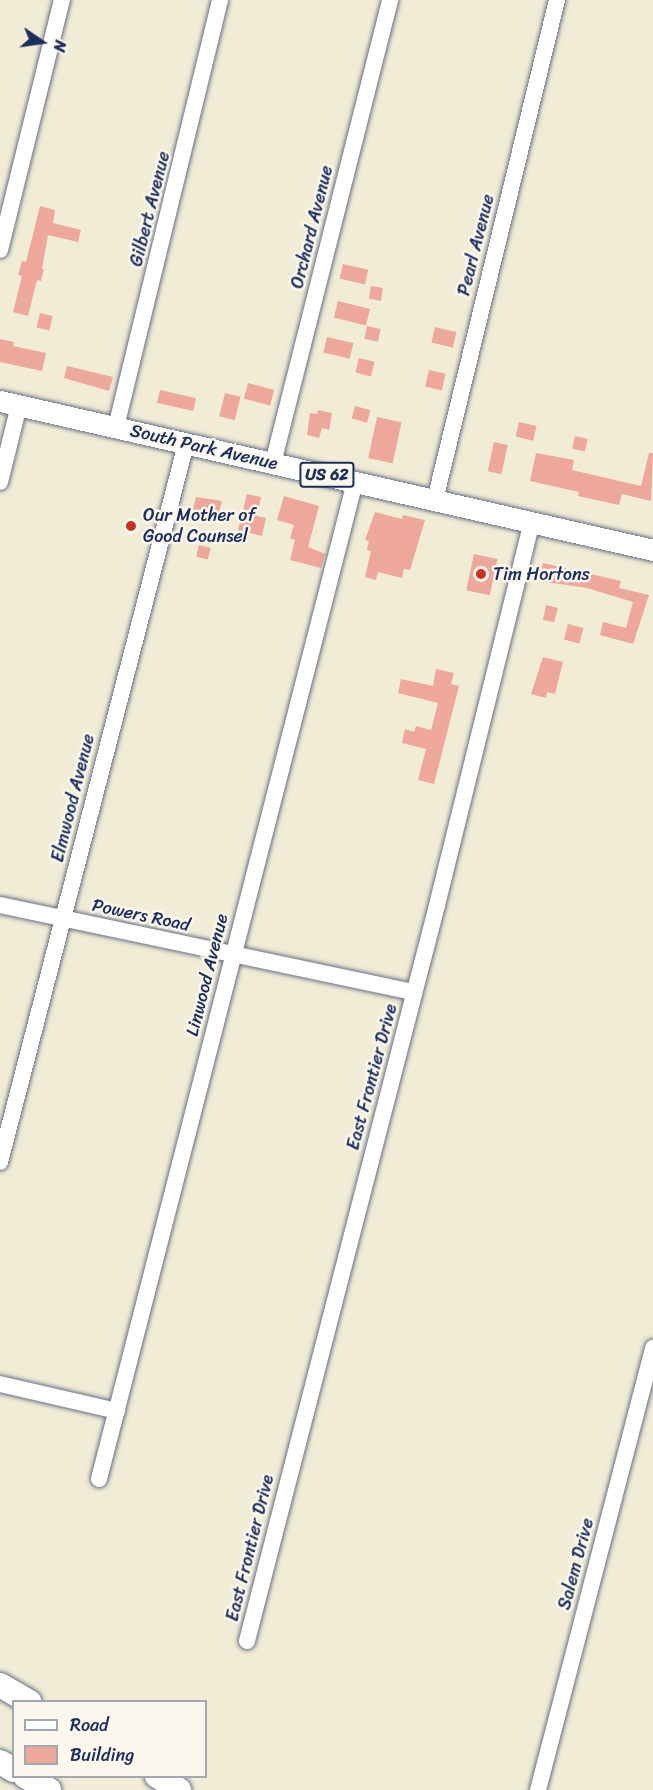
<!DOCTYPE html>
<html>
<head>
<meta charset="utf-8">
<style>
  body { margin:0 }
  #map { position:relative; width:653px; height:1790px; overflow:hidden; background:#f1ecd5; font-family:Sriracha,sans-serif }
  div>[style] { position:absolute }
  .building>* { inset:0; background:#eda79b; transform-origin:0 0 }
  .roads { filter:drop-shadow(0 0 2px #667188) drop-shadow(0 0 2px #667188) }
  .minor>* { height:16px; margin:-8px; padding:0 8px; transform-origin:8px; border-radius:8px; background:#fff }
  .major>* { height:21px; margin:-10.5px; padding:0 10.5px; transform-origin:10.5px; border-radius:10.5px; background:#fff }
  .highway>* { height:24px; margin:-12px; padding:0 12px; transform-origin:12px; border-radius:12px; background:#fff }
  .dots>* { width:16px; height:16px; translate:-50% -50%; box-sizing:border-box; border:3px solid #fbf7ec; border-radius:50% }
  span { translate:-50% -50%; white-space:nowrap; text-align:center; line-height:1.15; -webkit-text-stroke:5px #fbf7ec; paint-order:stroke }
  .shield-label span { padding:2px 4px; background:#fbf7ec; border:2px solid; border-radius:4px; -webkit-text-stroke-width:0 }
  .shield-label { font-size:16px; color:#1b2f5e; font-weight:700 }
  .street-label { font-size:18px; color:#1b2f5e }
  .poi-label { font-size:18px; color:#1b2f5e }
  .left { translate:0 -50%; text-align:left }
  .legend { position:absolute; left:12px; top:1700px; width:195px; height:78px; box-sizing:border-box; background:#fbf7ec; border:2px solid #a1a7b3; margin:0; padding:8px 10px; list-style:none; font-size:18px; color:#1b2f5e }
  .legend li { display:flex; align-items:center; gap:12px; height:30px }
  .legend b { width:30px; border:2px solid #a1a7b3 }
  .north { position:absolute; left:12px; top:12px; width:60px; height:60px; -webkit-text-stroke:4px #fbf7ec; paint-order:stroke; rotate:103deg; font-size:16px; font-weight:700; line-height:24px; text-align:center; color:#1b2f5e }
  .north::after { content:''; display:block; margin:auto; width:21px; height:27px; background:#1b2f5e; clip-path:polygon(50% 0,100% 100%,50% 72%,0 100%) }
</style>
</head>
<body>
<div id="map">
  <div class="building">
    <div style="clip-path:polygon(40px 206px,55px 210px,53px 223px,81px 230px,78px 242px,48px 235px,42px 269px,44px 269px,41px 281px,37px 280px,28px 316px,13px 312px,22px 276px,18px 275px,22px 261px,26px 262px)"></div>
    <div style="left:343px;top:264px;width:26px;height:15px;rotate:13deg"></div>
    <div style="left:371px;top:286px;width:12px;height:13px;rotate:9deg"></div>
    <div style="left:338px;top:301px;width:33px;height:17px;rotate:14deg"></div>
    <div style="left:40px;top:313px;width:13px;height:15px;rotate:13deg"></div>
    <div style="left:367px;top:326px;width:14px;height:13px;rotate:12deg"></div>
    <div style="left:435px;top:327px;width:22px;height:16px;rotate:13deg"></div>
    <div style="left:327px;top:337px;width:27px;height:16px;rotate:13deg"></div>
    <div style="clip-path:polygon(0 339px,14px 342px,13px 346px,46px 353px,42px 371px,0 362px)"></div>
    <div style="left:359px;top:358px;width:16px;height:15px;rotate:14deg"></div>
    <div style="clip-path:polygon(67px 366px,113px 377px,109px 391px,64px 378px)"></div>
    <div style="left:429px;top:370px;width:17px;height:17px;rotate:13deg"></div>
    <div style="left:248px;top:383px;width:27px;height:16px;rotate:15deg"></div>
    <div style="left:160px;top:390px;width:37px;height:13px;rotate:13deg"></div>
    <div style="left:225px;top:393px;width:16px;height:24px;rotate:14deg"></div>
    <div style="left:355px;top:406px;width:16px;height:13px;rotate:15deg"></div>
    <div style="clip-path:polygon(318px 410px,332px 413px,329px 430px,322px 428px,319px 438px,307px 435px,310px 413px,317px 414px)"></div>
    <div style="left:377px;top:417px;width:25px;height:42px;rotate:12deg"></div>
    <div style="left:519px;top:422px;width:18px;height:15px;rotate:13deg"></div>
    <div style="left:575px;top:436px;width:13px;height:13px;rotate:13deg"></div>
    <div style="left:494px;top:442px;width:14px;height:30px;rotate:12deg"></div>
    <div style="clip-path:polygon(536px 453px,574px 460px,572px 470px,641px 486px,649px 453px,653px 453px,651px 501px,622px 494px,619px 505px,578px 496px,579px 492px,530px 481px)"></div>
    <div style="clip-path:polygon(247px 494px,261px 497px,257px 516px,266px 518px,262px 536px,238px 530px)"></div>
    <div style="clip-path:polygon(284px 496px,319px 506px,308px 547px,325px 554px,321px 568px,290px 560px,295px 540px,290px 538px,294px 525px,277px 520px)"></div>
    <div style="clip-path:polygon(196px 497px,222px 501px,217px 520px,192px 513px)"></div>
    <div style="clip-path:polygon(375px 512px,402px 519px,403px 515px,425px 520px,410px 570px,404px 569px,402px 578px,378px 572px,376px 580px,365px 577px,371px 551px,367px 550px,369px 541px,365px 540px)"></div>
    <div style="left:199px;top:545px;width:12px;height:12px;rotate:14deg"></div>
    <div style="left:474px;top:554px;width:24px;height:37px;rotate:12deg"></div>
    <div style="clip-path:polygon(543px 563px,621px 581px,619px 588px,649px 595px,633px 644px,600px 635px,603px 622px,626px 628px,633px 602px,587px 588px,539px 581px)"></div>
    <div style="clip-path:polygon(546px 605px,558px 608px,554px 622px,543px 620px)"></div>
    <div style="left:568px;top:624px;width:16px;height:16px;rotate:15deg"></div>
    <div style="clip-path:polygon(543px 657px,563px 662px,555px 694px,547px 692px,546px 698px,531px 694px)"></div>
    <div style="clip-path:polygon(436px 669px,454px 673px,451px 684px,459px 686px,434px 784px,418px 780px,426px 749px,402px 743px,405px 729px,414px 732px,416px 726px,431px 730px,438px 703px,398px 693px,401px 679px,433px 686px)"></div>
  </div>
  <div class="roads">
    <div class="minor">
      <div style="left:0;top:250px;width:258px;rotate:-76.1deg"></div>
      <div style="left:116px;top:427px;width:439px;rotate:-76.3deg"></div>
      <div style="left:273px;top:463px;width:478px;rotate:-75.8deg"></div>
      <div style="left:0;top:482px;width:79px;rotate:-76.1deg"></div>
      <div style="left:435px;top:500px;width:515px;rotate:-76.29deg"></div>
      <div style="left:0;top:905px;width:423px;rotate:11.9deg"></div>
      <div style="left:0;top:1162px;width:742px;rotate:-75.48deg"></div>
      <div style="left:0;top:1384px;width:120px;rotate:13deg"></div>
      <div style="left:99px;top:1479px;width:1029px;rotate:-75.6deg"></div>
      <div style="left:247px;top:1641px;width:760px;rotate:-75.52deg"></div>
      <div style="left:437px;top:905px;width:395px;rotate:-76.1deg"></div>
      <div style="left:538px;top:1790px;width:457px;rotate:-75.4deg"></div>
    </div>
    <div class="major">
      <div style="left:0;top:401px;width:670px;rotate:12.85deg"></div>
    </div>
    <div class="highway">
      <div style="left:0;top:1685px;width:34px;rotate:30deg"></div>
      <div style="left:0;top:1762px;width:16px;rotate:30deg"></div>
      <div style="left:25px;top:1776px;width:28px;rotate:30deg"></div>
      <div style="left:157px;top:1776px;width:26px;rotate:32deg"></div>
    </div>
  </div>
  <div class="dots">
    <div style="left:131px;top:526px;background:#c8321e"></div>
    <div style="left:481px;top:574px;background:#c8321e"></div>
  </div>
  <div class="shield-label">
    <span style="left:327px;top:475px">US 62</span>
  </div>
  <div class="street-label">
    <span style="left:150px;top:209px;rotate:-76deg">Gilbert Avenue</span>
    <span style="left:312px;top:227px;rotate:-76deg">Orchard Avenue</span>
    <span style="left:476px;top:245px;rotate:-76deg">Pearl Avenue</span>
    <span style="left:204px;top:447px;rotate:13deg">South Park Avenue</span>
    <span style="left:73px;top:798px;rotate:-76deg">Elmwood Avenue</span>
    <span style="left:141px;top:915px;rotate:12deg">Powers Road</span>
    <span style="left:207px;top:975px;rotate:-76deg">Linwood Avenue</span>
    <span style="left:372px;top:1077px;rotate:-75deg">East Frontier Drive</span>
    <span style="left:250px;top:1548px;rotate:-76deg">East Frontier Drive</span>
    <span style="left:576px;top:1564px;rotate:-75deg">Salem Drive</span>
  </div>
  <div class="poi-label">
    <span class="left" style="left:143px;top:526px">Our Mother of<br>Good Counsel</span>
    <span class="left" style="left:493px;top:574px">Tim Hortons</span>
  </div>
  <ul class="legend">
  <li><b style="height:8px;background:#fff"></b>Road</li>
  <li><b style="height:16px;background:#eda79b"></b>Building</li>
  </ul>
  <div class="north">N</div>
</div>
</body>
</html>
